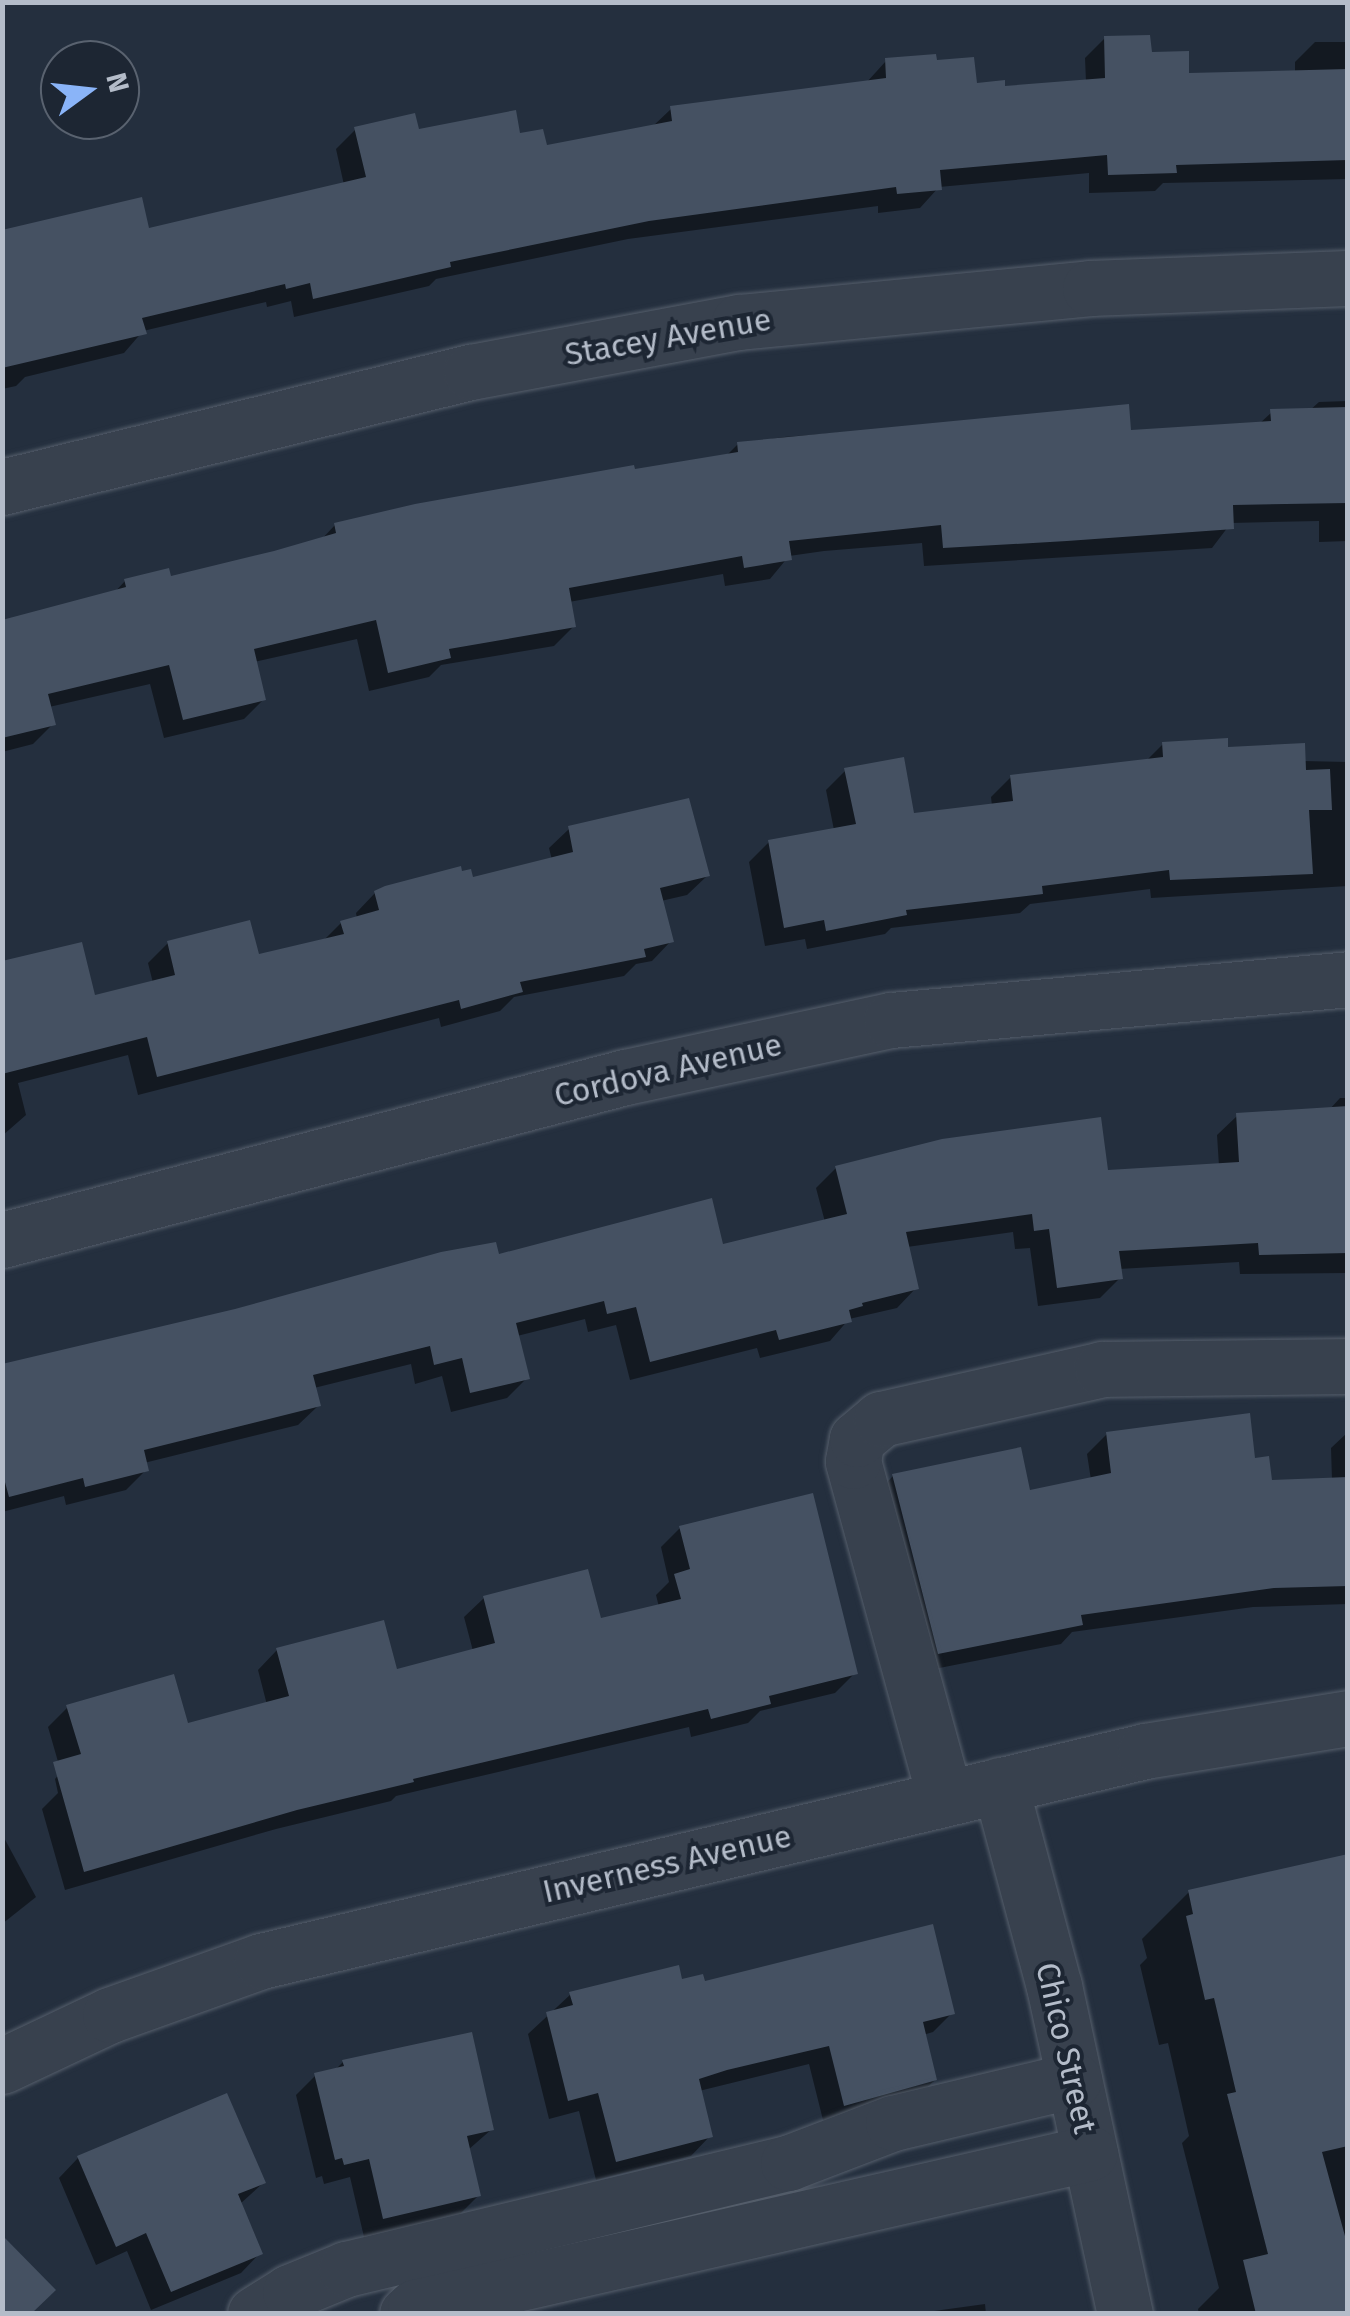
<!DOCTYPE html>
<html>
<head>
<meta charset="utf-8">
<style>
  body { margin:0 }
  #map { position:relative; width:1350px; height:2316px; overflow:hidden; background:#242f3e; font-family:"Fira Sans",sans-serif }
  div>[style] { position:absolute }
  .shadow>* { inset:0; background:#0007 }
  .building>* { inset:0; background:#455162 }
  .roads { filter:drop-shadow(0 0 2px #565f6c) drop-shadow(0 0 2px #565f6c) }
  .minor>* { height:55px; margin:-27.5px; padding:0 27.5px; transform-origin:27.5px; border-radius:27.5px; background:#38414e }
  span { translate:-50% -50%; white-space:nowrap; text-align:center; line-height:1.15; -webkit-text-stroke:8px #1d2633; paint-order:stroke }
  .street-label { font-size:32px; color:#b4bcc9 }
  .frame { position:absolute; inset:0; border:5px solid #b4bcc9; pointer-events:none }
  .north { position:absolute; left:40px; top:40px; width:100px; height:100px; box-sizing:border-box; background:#1d2633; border:2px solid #59626f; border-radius:50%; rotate:75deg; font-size:28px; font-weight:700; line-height:40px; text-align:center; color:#b4bcc9 }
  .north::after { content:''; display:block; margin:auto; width:35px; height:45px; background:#8ab4f8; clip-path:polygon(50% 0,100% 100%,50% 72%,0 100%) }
</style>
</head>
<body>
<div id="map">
  <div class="shadow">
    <div style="clip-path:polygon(1105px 38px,1187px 76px,1295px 73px,1295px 62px,1315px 42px,1348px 42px,1348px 179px,1163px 183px,1155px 191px,1089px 193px,1089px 173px,939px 187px,920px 208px,878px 213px,878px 206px,628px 239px,436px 279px,429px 286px,294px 317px,291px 301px,267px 307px,266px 302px,143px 331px,124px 353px,25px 377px,16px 386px,2px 389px,2px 231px,147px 231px,344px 185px,336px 149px,356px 129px,518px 136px,545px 147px,652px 127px,671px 109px,866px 83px,886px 61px,935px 63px,974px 85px,1003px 89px,1086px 82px,1085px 58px)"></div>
    <div style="clip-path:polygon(1348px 401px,1348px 541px,1319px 542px,1319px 521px,1231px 523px,1212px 548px,924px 566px,922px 543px,824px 551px,789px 556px,770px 579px,725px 586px,723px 574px,569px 602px,574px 626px,554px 646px,441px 665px,429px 677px,369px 691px,357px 639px,254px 662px,263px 700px,244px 719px,164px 738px,150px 684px,49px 707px,53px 724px,33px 744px,2px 752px,2px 623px,113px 594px,125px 581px,170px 579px,320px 541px,335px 525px,725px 457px,738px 444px,784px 437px,1054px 416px,1129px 433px,1259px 424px,1272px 412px,1309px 411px,1319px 402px)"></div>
    <div style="clip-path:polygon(1163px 744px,1303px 761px,1348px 762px,1348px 886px,1151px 898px,1150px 889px,1030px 904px,1020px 913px,891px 928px,885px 934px,807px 949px,805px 939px,765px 946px,749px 862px,769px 842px,834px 830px,826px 790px,846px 770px,912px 816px,992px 806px,991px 797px,1011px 777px,1146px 761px)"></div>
    <div style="clip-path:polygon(569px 829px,707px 876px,687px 895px,661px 901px,671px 941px,652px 961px,636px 964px,624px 976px,514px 997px,500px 1011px,441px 1027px,439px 1018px,138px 1095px,128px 1055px,18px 1083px,26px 1115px,2px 1136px,2px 964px,93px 998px,153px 983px,148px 963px,168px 943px,258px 957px,322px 942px,341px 923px,357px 919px,356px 913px,375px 893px,472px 880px,552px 860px,549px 848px)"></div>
    <div style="clip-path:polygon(1340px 1098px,1348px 1098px,1348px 1273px,1240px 1274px,1239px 1262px,1119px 1269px,1120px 1278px,1100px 1298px,1038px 1306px,1030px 1248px,1015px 1249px,1013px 1232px,907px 1247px,916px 1288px,897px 1308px,849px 1319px,830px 1341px,760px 1358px,757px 1348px,630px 1380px,616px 1325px,588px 1332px,585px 1319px,517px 1336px,527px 1378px,507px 1398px,451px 1412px,442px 1376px,415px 1384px,411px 1364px,314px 1388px,318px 1406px,298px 1425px,144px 1463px,146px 1470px,126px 1490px,66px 1505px,64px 1496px,2px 1512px,2px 1367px,497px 1257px,721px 1247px,825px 1222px,816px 1188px,836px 1168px,1106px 1173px,1219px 1166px,1217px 1135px,1237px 1116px,1329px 1110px)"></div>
    <div style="clip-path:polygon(1348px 1432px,1348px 1604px,1253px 1607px,1072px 1632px,1061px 1644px,919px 1672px,874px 1496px,893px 1476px,1028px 1493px,1091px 1480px,1087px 1454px,1107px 1434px,1253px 1461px,1270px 1482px,1332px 1480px,1331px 1448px)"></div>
    <div style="clip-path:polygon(680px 1528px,855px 1673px,835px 1693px,760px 1711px,748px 1723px,691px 1737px,689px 1727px,396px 1796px,391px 1801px,276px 1829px,65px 1890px,42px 1809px,58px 1793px,55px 1779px,61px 1772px,48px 1727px,68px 1707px,186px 1726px,267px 1705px,258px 1670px,277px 1650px,396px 1672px,473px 1651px,464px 1617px,484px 1598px,599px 1621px,659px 1607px,656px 1595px,669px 1582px,661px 1547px)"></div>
    <div style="clip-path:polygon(2px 1834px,36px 1897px,2px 1924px)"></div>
    <div style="clip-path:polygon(1348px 1856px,1348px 2314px,1199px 2314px,1198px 2309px,1219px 2288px,1182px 2143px,1189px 2136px,1168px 2043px,1159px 2045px,1140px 1965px,1147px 1958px,1142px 1939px,1189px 1892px)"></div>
    <div style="clip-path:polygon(681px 1982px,703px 1984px,952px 2013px,933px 2032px,923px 2035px,935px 2080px,915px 2099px,824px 2124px,809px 2064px,699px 2091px,710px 2136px,691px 2156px,596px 2180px,579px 2111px,549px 2119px,528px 2034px,571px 1994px)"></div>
    <div style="clip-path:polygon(343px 2062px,492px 2129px,468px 2150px,478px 2196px,459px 2215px,364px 2237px,350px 2177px,324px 2184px,322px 2176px,316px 2178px,296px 2095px,316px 2075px,334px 2071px)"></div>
    <div style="clip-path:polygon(78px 2158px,263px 2183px,240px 2204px,260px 2253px,241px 2273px,151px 2310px,127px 2251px,96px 2265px,59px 2178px)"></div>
    <div style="clip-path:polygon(985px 2304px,986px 2314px,921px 2314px,927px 2312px)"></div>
  </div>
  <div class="building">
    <div style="clip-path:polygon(1150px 35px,1152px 52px,1189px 51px,1189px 73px,1348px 69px,1348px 160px,1176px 165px,1177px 173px,1108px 175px,1107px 155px,940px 170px,942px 190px,897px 194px,896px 187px,649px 221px,450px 262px,451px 267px,313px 299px,310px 283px,286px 289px,285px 284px,142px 318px,147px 334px,2px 368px,2px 230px,142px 197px,149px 228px,366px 177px,354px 127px,415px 113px,419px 129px,516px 110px,520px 133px,543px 129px,547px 145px,672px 121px,670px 106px,886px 78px,885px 58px,936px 54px,937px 60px,974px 57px,977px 83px,1005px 80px,1005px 86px,1105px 78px,1104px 36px)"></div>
    <div style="clip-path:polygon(1129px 404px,1131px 430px,1271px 421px,1270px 409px,1348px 407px,1348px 503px,1233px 505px,1234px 529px,1067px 541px,943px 548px,941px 525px,789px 541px,792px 560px,744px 568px,742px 556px,569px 588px,576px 627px,449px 649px,451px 658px,388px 673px,376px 620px,254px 649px,266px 700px,183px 720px,169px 665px,48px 694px,56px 725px,2px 738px,2px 620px,126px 587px,124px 579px,169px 568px,171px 576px,274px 551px,336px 533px,334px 523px,415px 504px,634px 465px,635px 469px,738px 452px,737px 442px)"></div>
    <div style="clip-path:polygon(1228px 738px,1228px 747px,1305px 743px,1306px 770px,1330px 769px,1332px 810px,1309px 810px,1313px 874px,1170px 880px,1169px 870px,1042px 886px,1043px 894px,906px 910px,907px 915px,826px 931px,824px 920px,784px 928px,768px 840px,856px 824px,844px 768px,904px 757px,914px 813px,1013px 801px,1010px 775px,1163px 757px,1162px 742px)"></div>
    <div style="clip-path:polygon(689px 798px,710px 876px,660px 888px,674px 942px,644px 949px,646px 957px,520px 982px,523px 992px,461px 1009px,459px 1000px,157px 1077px,147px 1037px,2px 1074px,2px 961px,82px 942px,95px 995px,175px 975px,167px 941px,250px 920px,259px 954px,344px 934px,340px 921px,379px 910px,374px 891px,385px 886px,461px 866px,462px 871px,471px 869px,473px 877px,573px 852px,568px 826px)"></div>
    <div style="clip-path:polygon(1348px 1106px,1348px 1253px,1259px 1255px,1258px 1243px,1119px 1251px,1123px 1279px,1057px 1288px,1049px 1229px,1034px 1231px,1032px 1214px,906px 1232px,919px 1289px,862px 1303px,863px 1306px,849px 1310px,852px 1322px,779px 1340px,776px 1330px,650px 1362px,636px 1307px,607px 1314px,604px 1301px,516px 1323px,530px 1379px,470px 1393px,462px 1358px,434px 1365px,430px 1346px,313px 1375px,321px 1406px,144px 1450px,149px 1471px,85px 1487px,83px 1478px,9px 1497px,2px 1471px,2px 1364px,235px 1309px,441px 1252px,496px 1242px,499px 1254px,712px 1198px,723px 1244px,847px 1214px,835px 1166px,942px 1139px,1101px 1117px,1108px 1170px,1239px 1162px,1236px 1113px)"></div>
    <div style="clip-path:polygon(1250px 1413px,1255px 1458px,1269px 1456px,1272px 1480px,1348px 1477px,1348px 1586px,1274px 1588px,1081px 1615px,1083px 1625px,938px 1654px,892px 1474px,1021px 1447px,1030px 1490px,1111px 1473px,1106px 1432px)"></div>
    <div style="clip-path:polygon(813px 1493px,858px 1674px,769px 1696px,771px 1704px,711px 1719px,708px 1709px,413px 1779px,414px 1782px,297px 1810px,84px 1872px,53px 1762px,81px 1754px,66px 1705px,174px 1674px,188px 1723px,289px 1696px,276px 1648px,384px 1620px,397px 1669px,495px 1643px,483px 1596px,588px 1569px,601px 1618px,681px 1599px,674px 1574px,690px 1569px,679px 1526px)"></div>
    <div style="clip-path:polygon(1348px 1854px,1348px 2146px,1322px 2152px,1348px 2247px,1348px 2314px,1256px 2314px,1243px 2260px,1268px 2254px,1227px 2094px,1236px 2092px,1214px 1998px,1205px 2000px,1186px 1916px,1193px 1914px,1188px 1890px)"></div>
    <div style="clip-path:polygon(933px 1924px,955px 2014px,923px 2022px,937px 2080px,844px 2106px,829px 2046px,727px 2070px,699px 2079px,713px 2137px,616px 2162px,598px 2093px,568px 2101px,546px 2012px,573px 2005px,569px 1992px,679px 1965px,682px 1979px,703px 1974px,705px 1981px)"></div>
    <div style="clip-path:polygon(472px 2032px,494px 2130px,467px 2136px,481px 2196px,383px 2219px,369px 2159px,344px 2165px,342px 2158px,335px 2160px,314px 2073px,344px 2066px,342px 2060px)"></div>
    <div style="clip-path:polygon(227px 2093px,266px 2183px,238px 2194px,263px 2254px,171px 2292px,146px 2233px,116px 2247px,77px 2156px)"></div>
    <div style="clip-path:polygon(2px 2235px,56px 2290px,31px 2314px,2px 2314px)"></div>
  </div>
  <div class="roads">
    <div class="minor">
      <div style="left:2px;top:487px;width:483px;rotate:-13.8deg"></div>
      <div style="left:471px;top:372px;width:273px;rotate:-10.6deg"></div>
      <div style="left:739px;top:322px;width:353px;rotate:-5.5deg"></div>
      <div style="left:1090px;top:288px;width:258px;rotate:-2.2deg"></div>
      <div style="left:2px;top:1240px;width:644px;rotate:-14.66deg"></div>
      <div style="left:625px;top:1077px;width:272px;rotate:-12.1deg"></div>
      <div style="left:891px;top:1020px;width:459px;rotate:-5.1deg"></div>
      <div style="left:1000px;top:1785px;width:208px;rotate:75deg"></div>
      <div style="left:1054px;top:1986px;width:336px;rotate:77.8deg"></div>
      <div style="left:945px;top:1798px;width:349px;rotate:-105.3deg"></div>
      <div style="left:853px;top:1461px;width:22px;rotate:-80deg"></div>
      <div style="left:857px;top:1439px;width:31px;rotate:-40deg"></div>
      <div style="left:881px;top:1419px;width:227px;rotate:-12.7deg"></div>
      <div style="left:1102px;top:1369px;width:246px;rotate:-0.7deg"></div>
      <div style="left:2px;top:2066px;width:119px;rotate:-25.3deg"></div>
      <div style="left:110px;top:2015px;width:160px;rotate:-19.7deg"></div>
      <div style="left:261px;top:1961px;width:909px;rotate:-13.36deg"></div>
      <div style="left:1145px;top:1751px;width:206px;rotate:-9.2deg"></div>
      <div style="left:255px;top:2314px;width:41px;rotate:-32.2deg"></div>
      <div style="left:290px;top:2292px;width:61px;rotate:-22.3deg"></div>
      <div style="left:346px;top:2269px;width:455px;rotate:-13.5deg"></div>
      <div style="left:788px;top:2163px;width:112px;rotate:-20.9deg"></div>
      <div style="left:893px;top:2123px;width:186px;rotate:-13.4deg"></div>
      <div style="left:407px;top:2314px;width:11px;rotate:-41deg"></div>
      <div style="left:415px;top:2307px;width:692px;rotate:-12.85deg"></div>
    </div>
  </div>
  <div class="street-label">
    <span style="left:668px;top:337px;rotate:-10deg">Stacey Avenue</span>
    <span style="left:668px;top:1070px;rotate:-13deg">Cordova Avenue</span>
    <span style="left:667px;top:1864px;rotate:-13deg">Inverness Avenue</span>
    <span style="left:1066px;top:2048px;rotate:77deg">Chico Street</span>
  </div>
  <div class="frame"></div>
  <div class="north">N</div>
</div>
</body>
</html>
